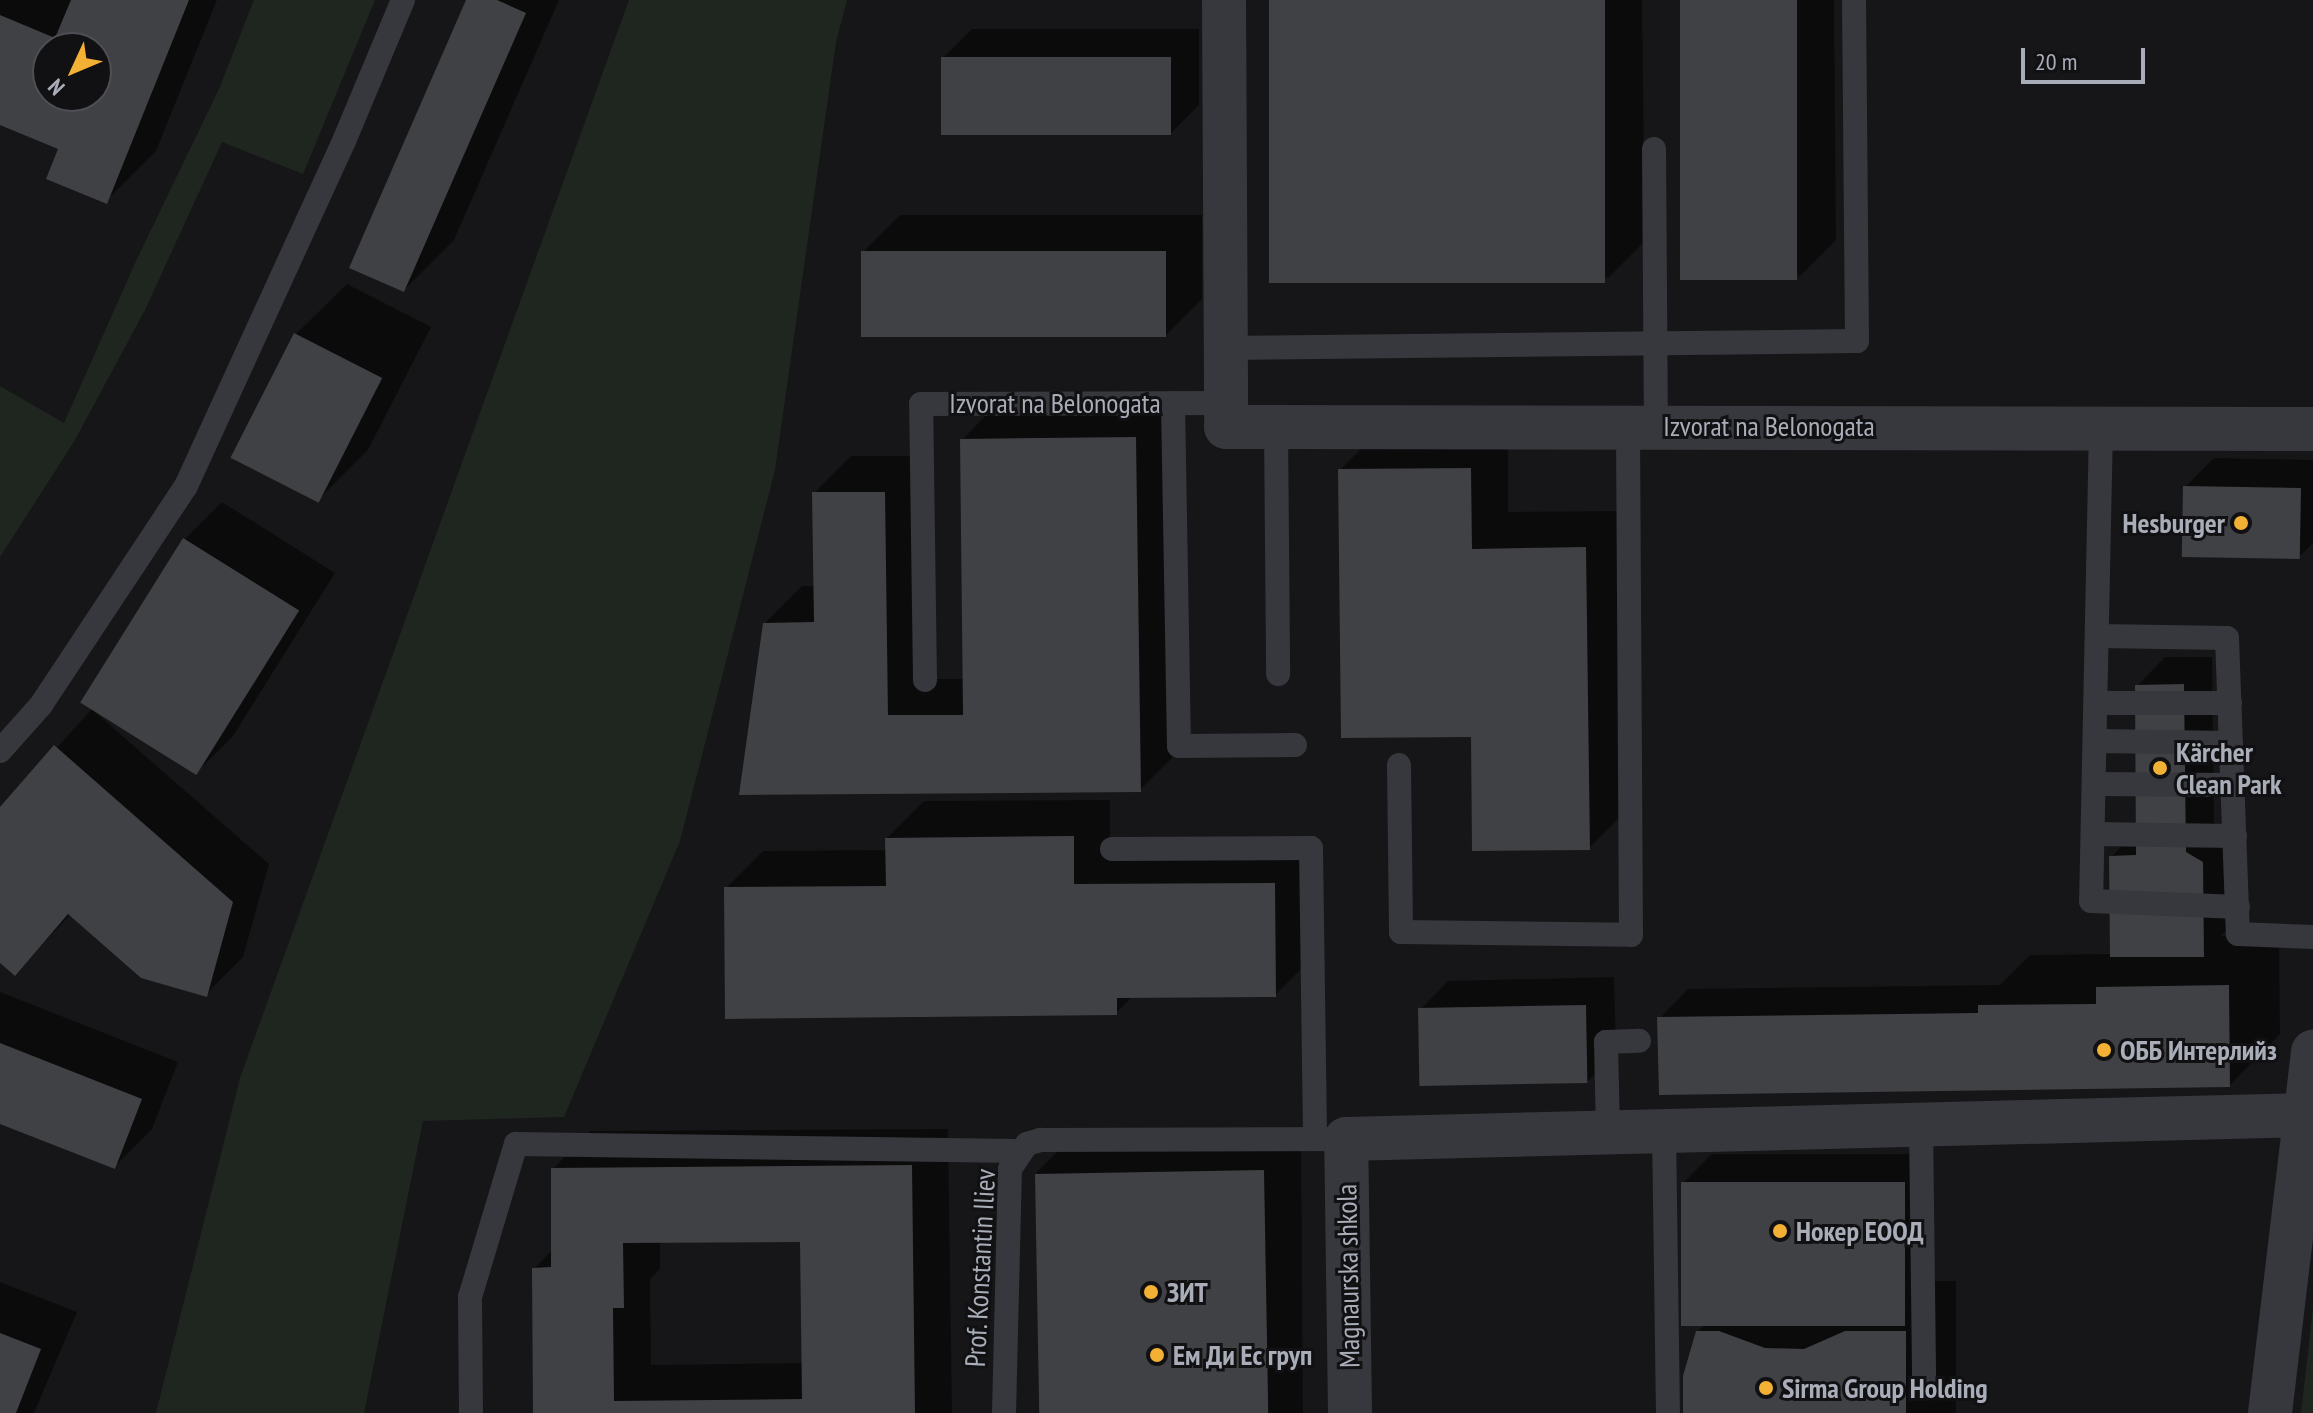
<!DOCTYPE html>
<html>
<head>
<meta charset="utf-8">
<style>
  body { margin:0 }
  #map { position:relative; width:2313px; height:1413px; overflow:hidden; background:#161618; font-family:"PT Sans Narrow",sans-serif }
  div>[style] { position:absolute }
  .green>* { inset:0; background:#1e261f }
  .shadow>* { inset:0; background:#0007 }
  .building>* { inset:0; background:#404145; transform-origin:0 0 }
  .service>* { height:24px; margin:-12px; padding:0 12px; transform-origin:12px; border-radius:12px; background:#37383d }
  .minor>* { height:44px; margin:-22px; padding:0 22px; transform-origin:22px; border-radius:22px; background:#37383d }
  .dots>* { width:22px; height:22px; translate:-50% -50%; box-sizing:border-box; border:4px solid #111113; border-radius:50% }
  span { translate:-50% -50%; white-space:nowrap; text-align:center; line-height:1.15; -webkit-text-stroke:6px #111113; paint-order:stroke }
  .street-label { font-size:28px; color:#a8adb8 }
  .poi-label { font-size:28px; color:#a8adb8; font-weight:700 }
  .right { translate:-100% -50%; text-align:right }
  .left { translate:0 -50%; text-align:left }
  .north { position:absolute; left:32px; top:32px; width:80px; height:80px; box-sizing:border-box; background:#111113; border:2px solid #4d4f55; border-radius:50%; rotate:226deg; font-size:22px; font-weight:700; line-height:32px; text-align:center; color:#a8adb8 }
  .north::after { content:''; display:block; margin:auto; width:28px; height:36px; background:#f2b134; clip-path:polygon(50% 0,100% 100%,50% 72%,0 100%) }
  .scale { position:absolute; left:2021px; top:48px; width:124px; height:36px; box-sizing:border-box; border:4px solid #a8adb8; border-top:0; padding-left:10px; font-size:24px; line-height:28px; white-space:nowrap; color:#a8adb8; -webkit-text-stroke:6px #111113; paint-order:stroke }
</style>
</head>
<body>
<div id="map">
  <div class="green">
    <div style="clip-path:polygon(254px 0,375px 0,303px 174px,222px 142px,145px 310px,75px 440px,0 557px,0 386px,64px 423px,136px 261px,219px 89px)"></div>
    <div style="clip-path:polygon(629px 0,847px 0,836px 42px,775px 470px,680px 841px,564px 1117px,423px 1121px,364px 1413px,156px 1413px,240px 1078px)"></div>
    <div style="clip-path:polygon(2313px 1308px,2313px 1413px,2301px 1413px)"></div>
  </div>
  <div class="shadow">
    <div style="clip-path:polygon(evenodd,0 0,217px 0,156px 151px,106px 201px,61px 148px,0 123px,0 0,48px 48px,96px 48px,96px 96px,48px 96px,48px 48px)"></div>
    <div style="clip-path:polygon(468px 0,559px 0,454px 240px,404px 290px)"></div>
    <div style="clip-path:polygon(1271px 0,1642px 0,1645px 241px,1608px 278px)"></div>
    <div style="clip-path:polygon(1682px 0,1834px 0,1836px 240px,1799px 277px)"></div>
    <div style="clip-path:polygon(972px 29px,1199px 29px,1199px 105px,1171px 133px,943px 58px)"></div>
    <div style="clip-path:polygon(900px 215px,1202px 215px,1202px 299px,1165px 336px,863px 252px)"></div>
    <div style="clip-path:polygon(347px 284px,431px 327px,368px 450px,318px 500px,296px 334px)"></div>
    <div style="clip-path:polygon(1173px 401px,1177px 753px,1140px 790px,741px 793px,765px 623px,802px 586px,815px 586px,814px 493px,851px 456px,922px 456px,925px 679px,965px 679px,962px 440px,999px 402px)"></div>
    <div style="clip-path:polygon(1508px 431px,1508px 512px,1622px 511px,1626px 811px,1589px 848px,1473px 735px,1340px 470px,1377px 433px)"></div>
    <div style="clip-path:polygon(2214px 458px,2313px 460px,2313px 543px,2298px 558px,2185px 487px)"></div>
    <div style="clip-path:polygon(222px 502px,335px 573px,233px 736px,196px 773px,95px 712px,269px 864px,243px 957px,206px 994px,71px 914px,15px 973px,0 960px,0 810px,93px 708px,185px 539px)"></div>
    <div style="clip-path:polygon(2165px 657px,2212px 657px,2214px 823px,2231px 833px,2231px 926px,2221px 936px,2279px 935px,2280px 1034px,2230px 1085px,1660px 1018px,1688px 989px,2000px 985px,2030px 955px,2112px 954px,2111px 857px,2138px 829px,2137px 686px)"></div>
    <div style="clip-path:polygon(1110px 800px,1110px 848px,1311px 847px,1312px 958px,1275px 995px,1133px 996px,1116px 1013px,726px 888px,763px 851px,887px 850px,887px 838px,924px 801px)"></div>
    <div style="clip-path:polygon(1614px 977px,1616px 1053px,1588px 1081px,1420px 1010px,1448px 981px)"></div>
    <div style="clip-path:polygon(0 992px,178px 1062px,152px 1129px,115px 1166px,0 1122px)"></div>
    <div style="clip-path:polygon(evenodd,948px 1129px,952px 1413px,535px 1413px,534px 1269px,553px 1249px,553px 1169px,590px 1131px,948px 1129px,802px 1240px,803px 1363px,651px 1365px,650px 1279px,660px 1269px,660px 1241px,802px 1240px)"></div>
    <div style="clip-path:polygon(1301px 1134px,1303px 1413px,1039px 1413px,1037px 1172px,1074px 1135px)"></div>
    <div style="clip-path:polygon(1712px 1154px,1933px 1154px,1934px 1281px,1956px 1281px,1956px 1413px,1685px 1413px,1697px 1332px,1706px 1324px,1683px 1183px)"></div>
    <div style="clip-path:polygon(0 1282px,77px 1312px,34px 1413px,0 1413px)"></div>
  </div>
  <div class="building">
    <div style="clip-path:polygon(evenodd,71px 0,189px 0,107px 204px,46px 179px,58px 149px,0 125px,0 15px,55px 38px,71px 0,48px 48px,96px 48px,96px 96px,48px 96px,48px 48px)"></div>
    <div style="clip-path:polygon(466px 0,497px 0,526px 13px,404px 292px,349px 268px)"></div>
    <div style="left:1269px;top:0;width:336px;height:283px"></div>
    <div style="left:1680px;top:0;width:117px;height:280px"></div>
    <div style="left:941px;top:57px;width:230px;height:78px"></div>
    <div style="left:861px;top:251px;width:305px;height:86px"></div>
    <div style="left:294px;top:333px;width:99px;height:140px;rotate:27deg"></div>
    <div style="clip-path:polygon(1136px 437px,1141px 792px,739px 795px,763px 623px,814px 622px,812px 492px,885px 492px,888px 715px,963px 715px,960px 439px)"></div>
    <div style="clip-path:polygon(1471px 468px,1472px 549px,1586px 547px,1590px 850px,1472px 851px,1471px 737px,1341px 738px,1338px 469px)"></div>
    <div style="left:2183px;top:486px;width:118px;height:71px;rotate:1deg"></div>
    <div style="left:183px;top:538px;width:137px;height:194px;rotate:32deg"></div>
    <div style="clip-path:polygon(2184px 684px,2186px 852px,2203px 862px,2204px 957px,2110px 957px,2109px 856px,2136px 855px,2135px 685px)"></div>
    <div style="clip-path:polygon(54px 745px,233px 902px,207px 997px,141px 978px,68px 914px,15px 976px,0 963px,0 807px)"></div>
    <div style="clip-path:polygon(1074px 836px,1074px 884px,1275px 883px,1276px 997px,1117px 998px,1117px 1015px,725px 1019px,724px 887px,886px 886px,885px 838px)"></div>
    <div style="clip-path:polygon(2229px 985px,2230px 1087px,1659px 1095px,1657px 1017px,1978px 1013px,1978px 1005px,2096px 1004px,2096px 987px)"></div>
    <div style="left:1586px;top:1005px;width:78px;height:168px;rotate:89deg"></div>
    <div style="clip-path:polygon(0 1043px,142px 1099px,115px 1169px,0 1124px)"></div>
    <div style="clip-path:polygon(evenodd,912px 1165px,915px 1413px,533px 1413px,532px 1268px,551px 1267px,551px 1168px,912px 1165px,800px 1242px,802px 1399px,614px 1401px,613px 1308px,624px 1308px,623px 1243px,800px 1242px)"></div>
    <div style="left:1264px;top:1170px;width:243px;height:229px;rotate:89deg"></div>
    <div style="left:1681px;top:1182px;width:224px;height:144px"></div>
    <div style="clip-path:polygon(1696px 1331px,1719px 1331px,1765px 1348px,1804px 1349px,1845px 1331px,1906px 1331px,1906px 1413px,1683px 1413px,1683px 1376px)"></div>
    <div style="clip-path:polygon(0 1333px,41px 1349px,16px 1413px,0 1413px)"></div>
  </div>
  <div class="service">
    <div style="left:1654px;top:149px;width:277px;rotate:89.6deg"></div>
    <div style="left:1225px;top:348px;width:632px;rotate:-0.63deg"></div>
    <div style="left:1857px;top:341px;width:341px;rotate:-90.5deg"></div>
    <div style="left:1173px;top:403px;width:343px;rotate:89deg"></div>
    <div style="left:1179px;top:746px;width:116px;rotate:-0.5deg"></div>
    <div style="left:1276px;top:427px;width:247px;rotate:89.5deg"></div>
    <div style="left:2101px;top:428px;width:473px;rotate:91.2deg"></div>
    <div style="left:2091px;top:901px;width:147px;rotate:2.3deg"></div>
    <div style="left:2099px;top:636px;width:128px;rotate:0.9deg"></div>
    <div style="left:2227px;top:638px;width:296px;rotate:87.9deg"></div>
    <div style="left:2238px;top:934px;width:75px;rotate:2.3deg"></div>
    <div style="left:925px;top:680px;width:276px;rotate:-90.8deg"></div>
    <div style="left:921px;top:404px;width:305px;rotate:-0.2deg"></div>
    <div style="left:2097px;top:703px;width:133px"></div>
    <div style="left:2096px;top:741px;width:135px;rotate:0.8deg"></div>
    <div style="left:0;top:751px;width:62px;rotate:-48.3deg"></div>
    <div style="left:41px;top:705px;width:263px;rotate:-56.5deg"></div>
    <div style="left:186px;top:486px;width:379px;rotate:-65.4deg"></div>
    <div style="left:344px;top:141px;width:153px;rotate:-67.3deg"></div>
    <div style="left:1399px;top:765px;width:167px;rotate:89.3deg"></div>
    <div style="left:1401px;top:932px;width:230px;rotate:0.7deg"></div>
    <div style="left:1631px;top:935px;width:509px;rotate:-90.34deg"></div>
    <div style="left:2095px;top:784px;width:138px;rotate:0.4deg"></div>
    <div style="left:2093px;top:834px;width:142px;rotate:0.8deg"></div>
    <div style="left:1112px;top:849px;width:199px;rotate:-0.3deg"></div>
    <div style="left:1311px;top:848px;width:291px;rotate:89.2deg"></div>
    <div style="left:1921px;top:1124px;width:254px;rotate:89.3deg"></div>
    <div style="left:1664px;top:1129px;width:284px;rotate:89.2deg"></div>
    <div style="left:1608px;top:1131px;width:89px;rotate:-91.3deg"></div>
    <div style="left:1606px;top:1042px;width:33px;rotate:-2deg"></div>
    <div style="left:471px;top:1413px;width:116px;rotate:-90.5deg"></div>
    <div style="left:470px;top:1297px;width:160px;rotate:-73.3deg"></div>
    <div style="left:516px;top:1144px;width:504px;rotate:0.8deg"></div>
    <div style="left:1004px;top:1413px;width:244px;rotate:-88.6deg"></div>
    <div style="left:1010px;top:1169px;width:30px;rotate:-56deg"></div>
    <div style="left:1027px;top:1144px;width:14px;rotate:-17deg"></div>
    <div style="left:1040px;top:1140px;width:306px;rotate:-0.2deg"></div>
  </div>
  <div class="minor">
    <div style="left:1224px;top:0;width:427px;rotate:89.7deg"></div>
    <div style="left:1226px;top:427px;width:1087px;rotate:0.11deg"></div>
    <div style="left:1350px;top:1413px;width:274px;rotate:-90.8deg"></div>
    <div style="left:1346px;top:1139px;width:960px;rotate:-1.43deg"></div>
    <div style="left:2270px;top:1413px;width:364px;rotate:-83.2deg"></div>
  </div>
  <div class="dots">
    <div style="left:2241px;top:523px;background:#f2b134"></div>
    <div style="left:2160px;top:768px;background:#f2b134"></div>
    <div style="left:2104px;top:1050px;background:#f2b134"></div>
    <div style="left:1780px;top:1231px;background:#f2b134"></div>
    <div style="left:1151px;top:1292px;background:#f2b134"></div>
    <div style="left:1157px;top:1355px;background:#f2b134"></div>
    <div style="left:1766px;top:1388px;background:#f2b134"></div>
  </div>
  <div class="street-label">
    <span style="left:1055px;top:403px">Izvorat na Belonogata</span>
    <span style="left:1769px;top:426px">Izvorat na Belonogata</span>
    <span style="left:980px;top:1268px;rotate:-87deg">Prof. Konstantin Iliev</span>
    <span style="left:1348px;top:1276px;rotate:-91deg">Magnaurska shkola</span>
  </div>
  <div class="poi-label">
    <span class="right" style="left:2225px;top:523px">Hesburger</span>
    <span class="left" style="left:2176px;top:768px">Kärcher<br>Clean Park</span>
    <span class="left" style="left:2120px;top:1050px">ОББ Интерлийз</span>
    <span class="left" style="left:1796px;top:1231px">Нокер ЕООД</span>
    <span class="left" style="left:1167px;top:1292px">ЗИТ</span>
    <span class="left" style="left:1173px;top:1355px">Ем Ди Ес груп</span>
    <span class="left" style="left:1782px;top:1388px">Sirma Group Holding</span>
  </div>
  <div class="north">N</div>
  <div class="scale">20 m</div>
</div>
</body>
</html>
